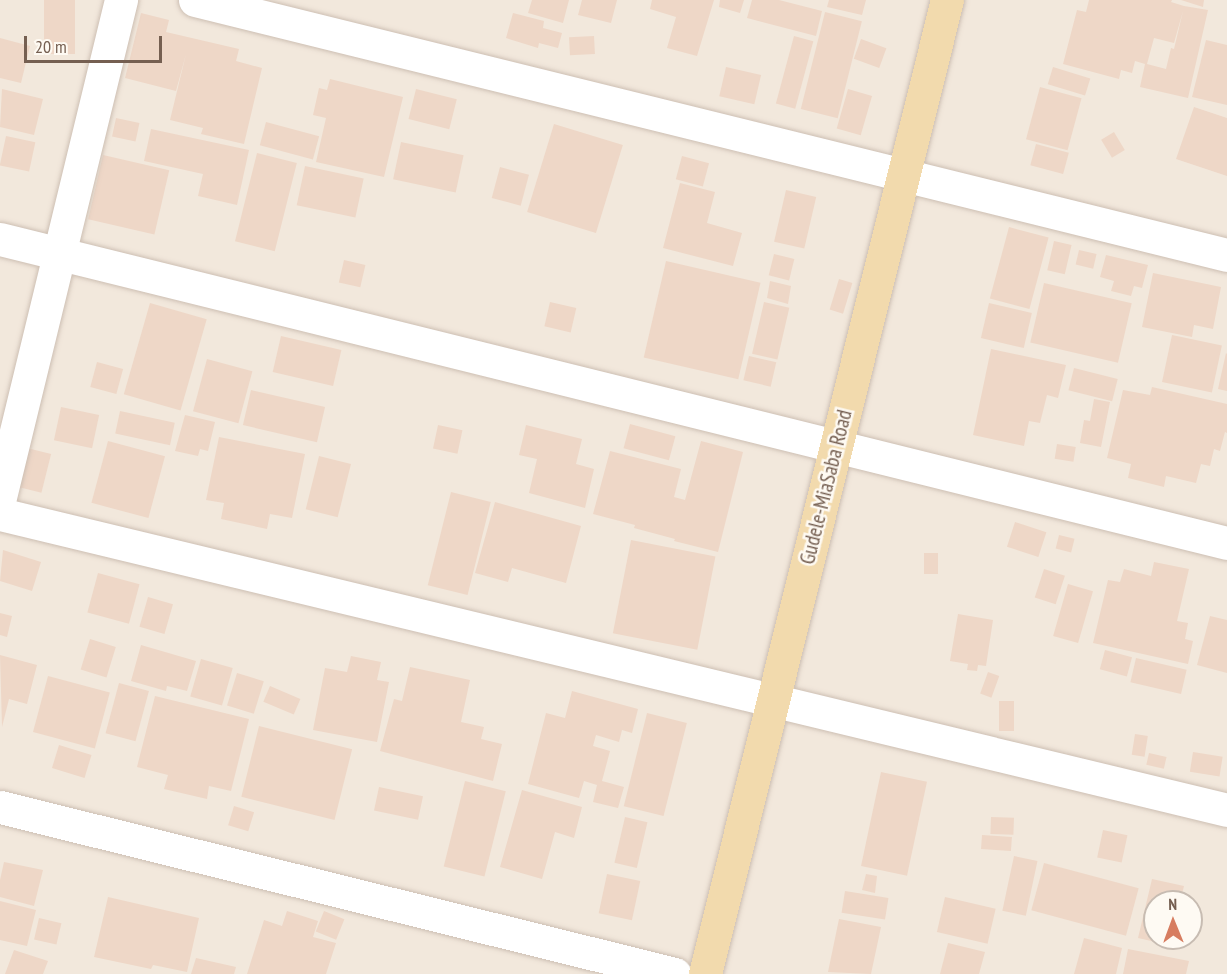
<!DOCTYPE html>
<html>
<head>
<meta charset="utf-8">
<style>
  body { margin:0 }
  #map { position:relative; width:1227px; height:974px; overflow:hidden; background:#fbf6ed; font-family:"PT Sans Narrow",sans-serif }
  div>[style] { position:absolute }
  .residential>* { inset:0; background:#f2e8dc }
  .building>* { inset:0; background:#eed7c7; transform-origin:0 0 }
  .roads { filter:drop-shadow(0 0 2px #cdbfb3) drop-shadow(0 0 2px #cdbfb3) }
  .minor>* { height:33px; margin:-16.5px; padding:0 16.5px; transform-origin:16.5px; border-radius:16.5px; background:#fff }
  .major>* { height:33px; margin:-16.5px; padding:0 16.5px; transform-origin:16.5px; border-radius:16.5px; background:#f2daad }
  span { translate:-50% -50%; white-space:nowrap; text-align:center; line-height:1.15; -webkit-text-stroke:5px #fefaf3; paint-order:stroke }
  .street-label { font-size:21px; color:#755f51 }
  .north { position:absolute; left:1143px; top:890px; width:60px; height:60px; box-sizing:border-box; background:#fefaf3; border:2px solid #c7bcb2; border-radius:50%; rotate:359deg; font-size:16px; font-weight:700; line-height:24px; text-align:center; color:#755f51 }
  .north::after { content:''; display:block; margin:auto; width:21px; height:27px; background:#d77d60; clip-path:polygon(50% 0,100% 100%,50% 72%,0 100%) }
  .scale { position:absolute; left:24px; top:36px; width:138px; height:27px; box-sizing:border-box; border:3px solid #755f51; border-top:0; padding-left:8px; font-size:18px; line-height:21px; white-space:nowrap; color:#755f51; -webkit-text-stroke:4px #fefaf3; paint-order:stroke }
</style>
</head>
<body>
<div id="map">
  <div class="residential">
    <div style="clip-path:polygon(evenodd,0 0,1227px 0,1227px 974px,0 974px,0 0,1155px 902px,1191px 902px,1191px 938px,1155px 938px,1155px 902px)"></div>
  </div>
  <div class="building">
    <div style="left:44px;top:0;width:31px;height:54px"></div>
    <div style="clip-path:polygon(532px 0,569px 0,563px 23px,528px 13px)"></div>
    <div style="clip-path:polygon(582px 0,617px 0,611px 23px,578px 15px)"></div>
    <div style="clip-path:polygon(652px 0,714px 0,697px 56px,667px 48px,676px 17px,650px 9px)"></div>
    <div style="clip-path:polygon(720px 0,744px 0,740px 13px,719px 7px)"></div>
    <div style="clip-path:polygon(752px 0,779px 0,822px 11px,816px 36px,747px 18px)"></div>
    <div style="clip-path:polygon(829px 0,866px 0,862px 15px,827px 7px)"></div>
    <div style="clip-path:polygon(evenodd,1089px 0,1172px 0,1171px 2px,1184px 6px,1208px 10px,1188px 98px,1140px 87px,1145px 64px,1135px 61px,1132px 73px,1121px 70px,1119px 79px,1063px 64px,1077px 10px,1086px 12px,1089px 0,1183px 11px,1174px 49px,1171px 48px,1166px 69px,1147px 64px,1154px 38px,1174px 43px,1183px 11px)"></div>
    <div style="clip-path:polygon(1181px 0,1204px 0,1203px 7px)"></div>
    <div style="left:825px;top:12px;width:38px;height:100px;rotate:14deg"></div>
    <div style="clip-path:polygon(141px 13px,169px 20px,166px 32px,239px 49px,236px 61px,262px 68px,244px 144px,201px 134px,203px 128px,170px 120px,186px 54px,176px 91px,125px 78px)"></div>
    <div style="clip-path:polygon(513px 13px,544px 21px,543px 28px,562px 33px,558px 48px,539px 43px,538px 48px,506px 38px)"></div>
    <div style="left:594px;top:36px;width:18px;height:25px;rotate:87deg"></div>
    <div style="left:794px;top:36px;width:20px;height:70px;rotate:15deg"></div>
    <div style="clip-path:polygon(0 38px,30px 46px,21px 83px,0 78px)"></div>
    <div style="left:861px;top:39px;width:27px;height:21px;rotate:20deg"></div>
    <div style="clip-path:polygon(1206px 40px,1227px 45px,1227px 105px,1192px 97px)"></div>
    <div style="left:726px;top:67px;width:36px;height:30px;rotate:13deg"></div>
    <div style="left:1053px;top:67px;width:39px;height:18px;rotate:17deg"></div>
    <div style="clip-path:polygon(330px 79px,403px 97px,384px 177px,316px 162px,326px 118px,313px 115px,319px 88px,327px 90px)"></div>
    <div style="left:1040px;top:87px;width:43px;height:54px;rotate:15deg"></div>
    <div style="clip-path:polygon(2px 89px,43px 99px,34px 135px,0 127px)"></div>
    <div style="left:416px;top:89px;width:42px;height:31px;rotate:14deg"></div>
    <div style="left:848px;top:89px;width:25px;height:41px;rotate:16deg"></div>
    <div style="clip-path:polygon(1194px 107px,1227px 118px,1227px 176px,1176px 159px)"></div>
    <div style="left:116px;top:118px;width:24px;height:19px;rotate:12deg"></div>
    <div style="left:266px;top:122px;width:55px;height:24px;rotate:15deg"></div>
    <div style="left:554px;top:124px;width:72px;height:92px;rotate:17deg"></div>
    <div style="clip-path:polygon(151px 129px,249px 150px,237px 205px,198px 196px,203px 174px,144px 161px)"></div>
    <div style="left:1114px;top:132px;width:21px;height:15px;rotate:59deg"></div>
    <div style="left:6px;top:136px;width:30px;height:30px;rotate:12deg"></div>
    <div style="left:401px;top:142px;width:64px;height:38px;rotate:12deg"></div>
    <div style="left:1036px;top:144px;width:34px;height:22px;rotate:15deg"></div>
    <div style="left:257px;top:153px;width:41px;height:91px;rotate:14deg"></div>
    <div style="left:103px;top:155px;width:68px;height:66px;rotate:13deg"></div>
    <div style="left:682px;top:156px;width:28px;height:24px;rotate:15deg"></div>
    <div style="left:305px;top:166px;width:60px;height:40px;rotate:12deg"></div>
    <div style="left:500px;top:167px;width:30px;height:32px;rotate:15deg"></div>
    <div style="clip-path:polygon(680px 183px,715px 192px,707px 223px,742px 233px,733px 266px,663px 248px)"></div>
    <div style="left:786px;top:190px;width:31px;height:53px;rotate:13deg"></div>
    <div style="left:1009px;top:227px;width:41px;height:74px;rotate:15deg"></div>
    <div style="left:1054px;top:241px;width:18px;height:30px;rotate:13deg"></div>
    <div style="left:1079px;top:250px;width:18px;height:15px;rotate:13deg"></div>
    <div style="left:774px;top:254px;width:21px;height:22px;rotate:14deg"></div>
    <div style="clip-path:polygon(1106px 255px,1148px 265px,1142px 288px,1134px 286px,1131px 296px,1111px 291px,1114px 281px,1100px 277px)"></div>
    <div style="left:344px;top:260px;width:22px;height:23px;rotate:13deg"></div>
    <div style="left:666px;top:261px;width:97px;height:99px;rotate:13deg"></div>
    <div style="clip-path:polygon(1153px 273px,1221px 287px,1213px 329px,1194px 325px,1192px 337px,1142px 327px)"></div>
    <div style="left:839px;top:279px;width:14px;height:32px;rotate:17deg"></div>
    <div style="clip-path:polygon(770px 281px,791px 286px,788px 304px,767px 298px)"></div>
    <div style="left:1044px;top:283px;width:90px;height:61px;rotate:13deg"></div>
    <div style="left:550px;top:302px;width:27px;height:25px;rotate:13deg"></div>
    <div style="left:764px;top:302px;width:26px;height:53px;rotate:13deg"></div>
    <div style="left:150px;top:303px;width:59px;height:95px;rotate:16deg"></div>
    <div style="left:989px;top:303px;width:44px;height:36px;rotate:13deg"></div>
    <div style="left:1172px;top:335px;width:51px;height:48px;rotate:12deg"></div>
    <div style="left:281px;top:336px;width:62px;height:37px;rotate:13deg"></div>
    <div style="clip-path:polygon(991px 349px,1066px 365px,1058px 398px,1047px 395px,1040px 423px,1029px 421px,1024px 446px,973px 435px)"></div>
    <div style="clip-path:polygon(1226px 353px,1227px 354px,1227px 391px,1218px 389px)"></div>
    <div style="left:749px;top:356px;width:28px;height:25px;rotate:13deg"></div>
    <div style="left:207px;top:359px;width:47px;height:54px;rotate:15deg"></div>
    <div style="left:97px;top:362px;width:27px;height:26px;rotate:15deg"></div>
    <div style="left:1074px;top:368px;width:45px;height:23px;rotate:14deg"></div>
    <div style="clip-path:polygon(1152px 387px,1227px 404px,1227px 433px,1225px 432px,1220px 451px,1214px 449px,1210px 466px,1201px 464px,1196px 483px,1166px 476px,1164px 487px,1128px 478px,1131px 464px,1107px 458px,1123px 390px,1150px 395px)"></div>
    <div style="left:251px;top:390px;width:76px;height:36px;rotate:13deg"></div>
    <div style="clip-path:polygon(1094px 399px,1110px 402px,1101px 447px,1080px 443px,1084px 420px,1090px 421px)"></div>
    <div style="left:61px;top:407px;width:39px;height:34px;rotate:12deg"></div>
    <div style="left:120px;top:411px;width:56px;height:23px;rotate:12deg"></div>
    <div style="clip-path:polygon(185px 415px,215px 422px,208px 451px,200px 449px,198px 456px,175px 451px)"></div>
    <div style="left:630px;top:424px;width:47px;height:25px;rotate:15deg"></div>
    <div style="left:438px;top:425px;width:25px;height:24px;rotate:12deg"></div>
    <div style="clip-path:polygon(526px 425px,582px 439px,576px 464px,594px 469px,585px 508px,529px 493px,537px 459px,519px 455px)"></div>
    <div style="clip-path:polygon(219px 437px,305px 454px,292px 518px,270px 514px,267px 529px,221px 519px,224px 503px,206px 500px)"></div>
    <div style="left:108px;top:441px;width:59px;height:64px;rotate:15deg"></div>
    <div style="clip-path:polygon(701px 441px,743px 452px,718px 552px,674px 541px,675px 539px,634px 528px,635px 525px,593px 514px,610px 451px,681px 469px,674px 497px,685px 500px)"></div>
    <div style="left:1057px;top:444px;width:19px;height:15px;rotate:9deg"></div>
    <div style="left:23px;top:447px;width:29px;height:40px;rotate:14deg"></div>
    <div style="left:319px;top:456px;width:33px;height:55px;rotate:14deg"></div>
    <div style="left:451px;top:492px;width:41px;height:96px;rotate:14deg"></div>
    <div style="clip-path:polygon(495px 502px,581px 526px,566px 583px,512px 568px,508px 582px,475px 573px)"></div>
    <div style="left:1015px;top:522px;width:33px;height:26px;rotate:18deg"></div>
    <div style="left:1059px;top:535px;width:16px;height:14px;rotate:14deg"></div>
    <div style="left:631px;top:540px;width:86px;height:95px;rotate:11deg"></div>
    <div style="clip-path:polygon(3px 550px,41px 562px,32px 591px,0 581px)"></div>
    <div style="left:924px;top:553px;width:14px;height:21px"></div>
    <div style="clip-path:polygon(1154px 562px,1189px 569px,1177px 621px,1188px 623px,1185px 639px,1193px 641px,1188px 664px,1093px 643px,1108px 580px,1120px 582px,1124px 569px,1151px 576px)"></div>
    <div style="left:1044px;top:569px;width:22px;height:30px;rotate:18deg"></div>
    <div style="left:98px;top:573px;width:43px;height:41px;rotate:15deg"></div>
    <div style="left:1068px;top:584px;width:26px;height:54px;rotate:16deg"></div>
    <div style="left:148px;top:597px;width:26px;height:31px;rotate:16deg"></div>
    <div style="clip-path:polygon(0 613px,12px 616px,7px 637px,0 635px)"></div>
    <div style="clip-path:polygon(958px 614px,993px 620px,986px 666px,978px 665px,977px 671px,967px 670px,968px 664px,950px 661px)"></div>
    <div style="clip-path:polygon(1210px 616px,1227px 620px,1227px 673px,1197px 665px)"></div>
    <div style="left:90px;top:639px;width:27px;height:32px;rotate:17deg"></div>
    <div style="clip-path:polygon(141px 645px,196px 661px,187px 691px,167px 686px,166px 691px,131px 681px)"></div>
    <div style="left:1105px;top:650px;width:28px;height:20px;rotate:15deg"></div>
    <div style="clip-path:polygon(0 655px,37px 665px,27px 704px,9px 699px,2px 727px)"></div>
    <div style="clip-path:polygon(351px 656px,381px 662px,377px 680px,389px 682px,377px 742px,313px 730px,325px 668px,347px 672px)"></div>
    <div style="left:1136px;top:658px;width:52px;height:25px;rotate:13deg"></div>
    <div style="left:201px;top:659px;width:33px;height:39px;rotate:16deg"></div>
    <div style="clip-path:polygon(410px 667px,470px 680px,461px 722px,484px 727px,481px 739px,502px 744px,493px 781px,380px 751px,394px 699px,402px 701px)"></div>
    <div style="left:988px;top:672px;width:12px;height:23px;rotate:20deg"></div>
    <div style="left:237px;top:673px;width:28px;height:34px;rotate:17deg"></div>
    <div style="left:48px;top:676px;width:64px;height:58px;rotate:15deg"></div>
    <div style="left:119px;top:683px;width:31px;height:52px;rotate:15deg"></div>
    <div style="left:270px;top:686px;width:33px;height:17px;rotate:23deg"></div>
    <div style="clip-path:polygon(572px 691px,638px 709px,632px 733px,622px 730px,619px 742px,596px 735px,593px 746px,610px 751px,602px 781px,624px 787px,618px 808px,593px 802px,597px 785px,584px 781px,579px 798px,528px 784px,546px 713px,565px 718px)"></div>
    <div style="clip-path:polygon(155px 696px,249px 719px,231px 791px,209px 786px,207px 799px,164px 789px,168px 775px,137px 767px)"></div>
    <div style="left:999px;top:701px;width:15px;height:30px"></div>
    <div style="left:647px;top:713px;width:41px;height:96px;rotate:14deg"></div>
    <div style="left:259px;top:726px;width:96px;height:73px;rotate:14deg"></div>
    <div style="left:1135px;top:734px;width:13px;height:21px;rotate:9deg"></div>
    <div style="left:59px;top:745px;width:34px;height:24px;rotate:17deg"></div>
    <div style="left:1193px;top:752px;width:30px;height:20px;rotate:9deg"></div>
    <div style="left:1149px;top:753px;width:18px;height:12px;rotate:13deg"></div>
    <div style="left:881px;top:772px;width:47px;height:96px;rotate:12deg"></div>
    <div style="left:465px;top:781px;width:42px;height:88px;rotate:14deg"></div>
    <div style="left:379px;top:787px;width:45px;height:24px;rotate:12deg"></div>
    <div style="clip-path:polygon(522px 790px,582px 807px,574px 838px,555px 832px,542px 879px,500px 867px)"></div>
    <div style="left:234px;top:806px;width:21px;height:20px;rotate:17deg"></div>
    <div style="left:625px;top:817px;width:23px;height:47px;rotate:13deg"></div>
    <div style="left:991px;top:817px;width:23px;height:17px;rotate:2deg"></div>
    <div style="left:1103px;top:830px;width:25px;height:28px;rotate:12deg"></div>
    <div style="left:982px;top:835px;width:30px;height:14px;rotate:4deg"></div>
    <div style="left:1014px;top:856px;width:24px;height:56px;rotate:12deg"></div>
    <div style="clip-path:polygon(4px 862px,43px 870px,34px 906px,0 897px,0 880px)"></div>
    <div style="left:1044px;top:863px;width:98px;height:49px;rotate:15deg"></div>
    <div style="left:607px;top:874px;width:34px;height:40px;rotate:12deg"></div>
    <div style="clip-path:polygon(866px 874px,877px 876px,875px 893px,862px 890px)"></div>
    <div style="clip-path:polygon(1152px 879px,1184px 886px,1180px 902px,1155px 902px,1155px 938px,1171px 938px,1169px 945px,1138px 938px)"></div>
    <div style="left:845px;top:891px;width:44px;height:22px;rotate:9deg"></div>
    <div style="clip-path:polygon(108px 897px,199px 918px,187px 972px,153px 965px,151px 969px,94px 957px)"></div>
    <div style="left:945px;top:897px;width:52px;height:36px;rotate:13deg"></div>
    <div style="clip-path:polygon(0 901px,36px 910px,27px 946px,0 940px)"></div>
    <div style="clip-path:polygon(287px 911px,318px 921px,313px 937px,336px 943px,326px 974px,247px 974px,264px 920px,282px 926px)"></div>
    <div style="left:324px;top:911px;width:22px;height:22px;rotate:22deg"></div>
    <div style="left:39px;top:918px;width:23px;height:22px;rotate:13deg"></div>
    <div style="clip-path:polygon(839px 919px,881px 927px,871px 974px,828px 972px)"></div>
    <div style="clip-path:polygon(1084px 938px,1122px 948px,1116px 974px,1074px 974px)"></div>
    <div style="clip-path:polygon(948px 943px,985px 952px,979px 974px,940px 974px)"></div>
    <div style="clip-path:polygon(1128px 949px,1189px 961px,1186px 974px,1123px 974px)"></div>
    <div style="clip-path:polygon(14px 950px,48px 961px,43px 974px,5px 974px)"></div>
    <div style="clip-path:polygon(196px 958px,236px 967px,234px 974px,191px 974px)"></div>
  </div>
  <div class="roads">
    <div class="minor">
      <div style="left:195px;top:0;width:1063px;rotate:13.88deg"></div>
      <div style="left:0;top:239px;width:1264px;rotate:13.92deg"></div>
      <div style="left:0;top:497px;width:512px;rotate:-76.32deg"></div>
      <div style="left:0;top:514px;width:1262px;rotate:13.56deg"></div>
      <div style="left:0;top:807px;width:695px;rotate:13.9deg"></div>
    </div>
    <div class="major">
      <div style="left:705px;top:974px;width:1004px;rotate:-76.05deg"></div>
    </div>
  </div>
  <div class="street-label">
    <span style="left:826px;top:487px;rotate:-76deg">Gudele-MiaSaba Road</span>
  </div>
  <div class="north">N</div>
  <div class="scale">20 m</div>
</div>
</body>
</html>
